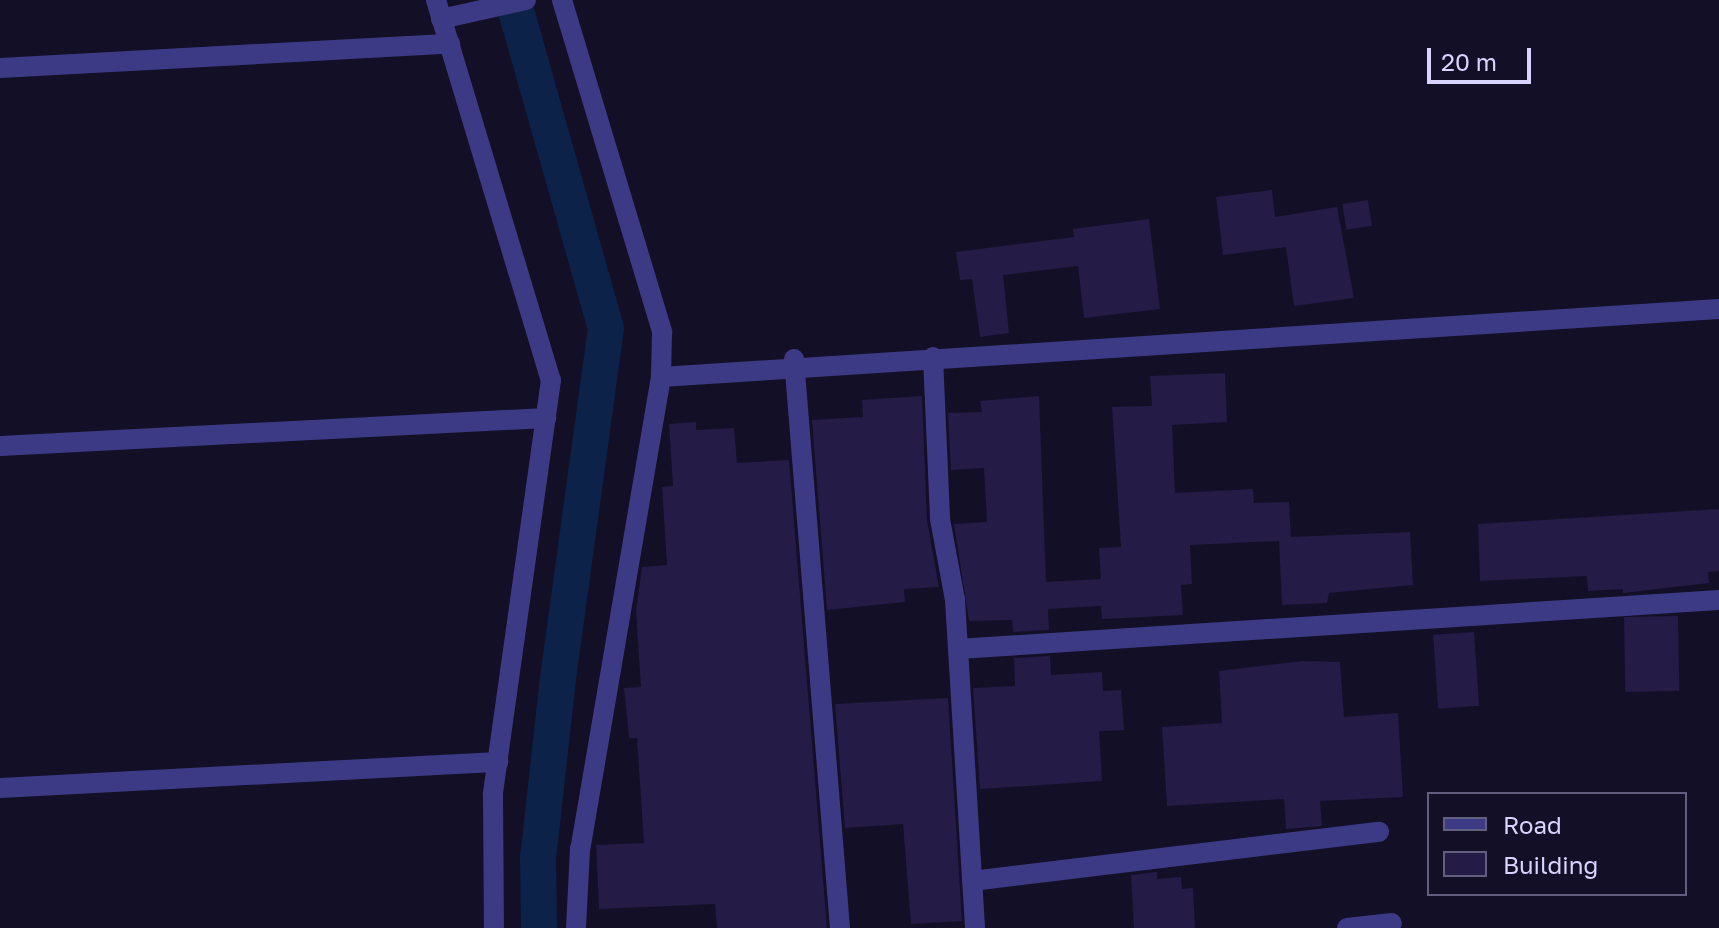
<!DOCTYPE html>
<html>
<head>
<meta charset="utf-8">
<style>
  body { margin:0 }
  #map { position:relative; width:1719px; height:928px; overflow:hidden; background:#130f26; font-family:"Golos Text",sans-serif }
  div>[style] { position:absolute }
  .canal>* { height:36px; margin:-18px; padding:0 18px; transform-origin:18px; border-radius:18px; background:#0c2248 }
  .building>* { inset:0; background:#241b47; transform-origin:0 0 }
  .minor>* { height:20px; margin:-10px; padding:0 10px; transform-origin:10px; border-radius:10px; background:#3d3a85 }
  span { translate:-50% -50%; white-space:nowrap; text-align:center; line-height:1.15; -webkit-text-stroke:7px #130f26; paint-order:stroke }
  .legend { position:absolute; left:1427px; top:792px; width:260px; height:104px; box-sizing:border-box; background:#130f26; border:2px solid #625e7d; margin:0; padding:10px 14px; list-style:none; font-size:24px; color:#d9d4ff }
  .legend li { display:flex; align-items:center; gap:16px; height:40px }
  .legend b { width:40px; border:2px solid #625e7d }
  .scale { position:absolute; left:1427px; top:48px; width:104px; height:36px; box-sizing:border-box; border:4px solid #d9d4ff; border-top:0; padding-left:10px; font-size:24px; line-height:28px; white-space:nowrap; color:#d9d4ff; -webkit-text-stroke:6px #130f26; paint-order:stroke }
</style>
</head>
<body>
<div id="map">
  <div class="canal">
    <div style="left:513px;top:0;width:341px;rotate:74.2deg"></div>
    <div style="left:606px;top:328px;width:362px;rotate:97.8deg"></div>
    <div style="left:557px;top:687px;width:172px;rotate:96.3deg"></div>
    <div style="left:538px;top:858px;width:70px;rotate:89.2deg"></div>
  </div>
  <div class="building">
    <div style="clip-path:polygon(1272px 190px,1275px 217px,1337px 207px,1354px 298px,1294px 306px,1286px 247px,1223px 255px,1216px 197px)"></div>
    <div style="left:1368px;top:200px;width:26px;height:26px;rotate:81deg"></div>
    <div style="clip-path:polygon(1149px 219px,1160px 309px,1084px 318px,1078px 266px,1003px 275px,1009px 333px,980px 337px,972px 279px,960px 280px,956px 252px,1074px 237px,1073px 229px)"></div>
    <div style="clip-path:polygon(1225px 373px,1227px 422px,1172px 425px,1175px 493px,1253px 489px,1254px 503px,1289px 502px,1291px 537px,1410px 532px,1413px 585px,1329px 593px,1327px 603px,1282px 605px,1279px 541px,1190px 545px,1192px 584px,1181px 585px,1183px 615px,1102px 619px,1101px 606px,1048px 609px,1049px 630px,1013px 632px,1012px 620px,969px 621px,954px 524px,987px 522px,984px 468px,951px 470px,948px 413px,982px 412px,980px 401px,1039px 396px,1046px 582px,1101px 579px,1099px 548px,1121px 547px,1112px 407px,1152px 406px,1150px 376px)"></div>
    <div style="clip-path:polygon(922px 396px,927px 520px,939px 587px,904px 589px,905px 602px,827px 610px,812px 420px,863px 417px,862px 400px)"></div>
    <div style="clip-path:polygon(696px 422px,696px 430px,734px 428px,737px 463px,789px 460px,827px 928px,717px 928px,715px 904px,599px 909px,596px 845px,644px 843px,637px 738px,629px 738px,624px 688px,641px 687px,636px 611px,642px 567px,667px 565px,662px 487px,673px 486px,669px 424px)"></div>
    <div style="clip-path:polygon(1719px 509px,1719px 571px,1708px 572px,1709px 583px,1623px 593px,1623px 589px,1588px 591px,1587px 576px,1480px 581px,1478px 524px)"></div>
    <div style="left:1678px;top:616px;width:75px;height:54px;rotate:89deg"></div>
    <div style="left:1474px;top:632px;width:74px;height:41px;rotate:86deg"></div>
    <div style="clip-path:polygon(1050px 656px,1051px 675px,1102px 672px,1103px 691px,1121px 690px,1124px 730px,1099px 731px,1102px 781px,980px 789px,973px 688px,1015px 686px,1014px 658px)"></div>
    <div style="clip-path:polygon(1302px 661px,1340px 662px,1344px 717px,1398px 713px,1403px 797px,1320px 801px,1322px 826px,1286px 829px,1284px 799px,1167px 806px,1162px 727px,1222px 723px,1219px 671px)"></div>
    <div style="clip-path:polygon(948px 698px,962px 921px,911px 924px,903px 824px,845px 828px,835px 704px)"></div>
    <div style="clip-path:polygon(1157px 872px,1157px 879px,1181px 877px,1182px 889px,1193px 888px,1195px 928px,1134px 928px,1131px 875px)"></div>
  </div>
  <div class="minor">
    <div style="left:436px;top:0;width:397px;rotate:73.2deg"></div>
    <div style="left:551px;top:380px;width:418px;rotate:98deg"></div>
    <div style="left:493px;top:794px;width:134px;rotate:89.6deg"></div>
    <div style="left:562px;top:0;width:347px;rotate:73.2deg"></div>
    <div style="left:662px;top:332px;width:45px;rotate:91.3deg"></div>
    <div style="left:661px;top:377px;width:479px;rotate:99.7deg"></div>
    <div style="left:580px;top:849px;width:79px;rotate:92.9deg"></div>
    <div style="left:441px;top:19px;width:87px;rotate:-12.6deg"></div>
    <div style="left:0;top:68px;width:451px;rotate:-3.1deg"></div>
    <div style="left:933px;top:357px;width:162px;rotate:87.5deg"></div>
    <div style="left:940px;top:519px;width:82px;rotate:79.5deg"></div>
    <div style="left:955px;top:600px;width:329px;rotate:86.5deg"></div>
    <div style="left:794px;top:359px;width:571px;rotate:85.38deg"></div>
    <div style="left:661px;top:377px;width:1060px;rotate:-3.68deg"></div>
    <div style="left:0;top:446px;width:547px;rotate:-2.94deg"></div>
    <div style="left:958px;top:649px;width:763px;rotate:-3.68deg"></div>
    <div style="left:0;top:788px;width:499px;rotate:-3deg"></div>
    <div style="left:972px;top:881px;width:410px;rotate:-6.9deg"></div>
    <div style="left:1347px;top:928px;width:45px;rotate:-6.3deg"></div>
  </div>
  <ul class="legend">
  <li><b style="height:10px;background:#3d3a85"></b>Road</li>
  <li><b style="height:22px;background:#241b47"></b>Building</li>
  </ul>
  <div class="scale">20 m</div>
</div>
</body>
</html>
